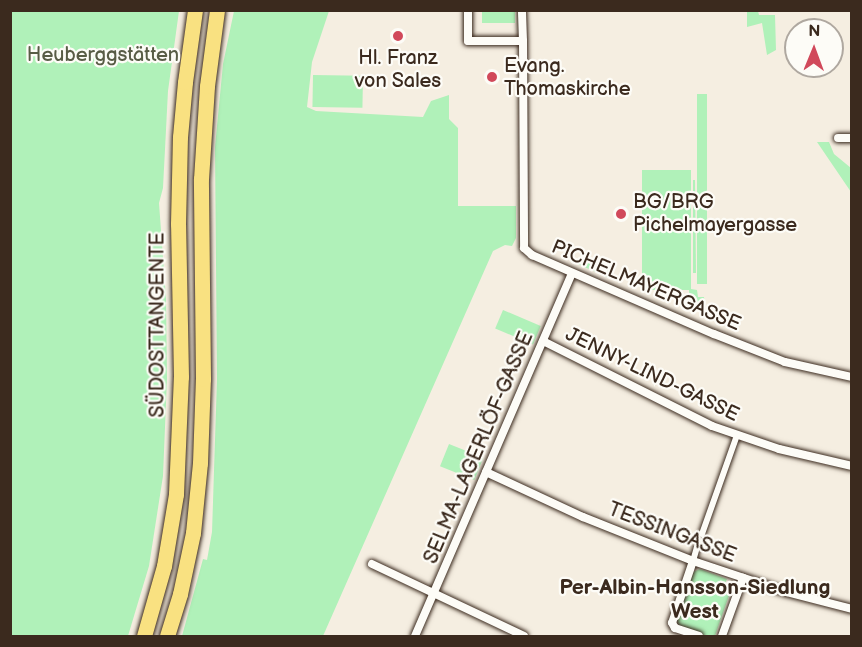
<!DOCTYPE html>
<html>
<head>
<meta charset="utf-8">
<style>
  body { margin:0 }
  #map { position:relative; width:862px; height:647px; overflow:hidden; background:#f5eee1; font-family:"Balsamiq Sans",sans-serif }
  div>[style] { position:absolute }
  .green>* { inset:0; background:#b0f1b9; transform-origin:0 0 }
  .roads { filter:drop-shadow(0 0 2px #3b2a1e) drop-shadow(0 0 2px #3b2a1e) }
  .pedestrian>* { height:6px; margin:-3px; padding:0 3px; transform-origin:3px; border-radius:3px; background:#fdfcf7 }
  .minor>* { height:8px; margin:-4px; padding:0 4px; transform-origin:4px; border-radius:4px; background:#fdfcf7 }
  .motorway>* { height:15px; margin:-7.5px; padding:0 7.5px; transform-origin:7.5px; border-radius:7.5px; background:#f9e181 }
  .dots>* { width:16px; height:16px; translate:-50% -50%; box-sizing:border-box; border:3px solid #fdfcf7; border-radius:50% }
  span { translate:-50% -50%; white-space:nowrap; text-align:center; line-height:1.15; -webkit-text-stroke:4.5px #fdfcf7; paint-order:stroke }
  .park-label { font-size:20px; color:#585c45 }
  .poi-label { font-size:20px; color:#3b2a1e }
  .left { translate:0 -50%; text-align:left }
  .street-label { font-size:20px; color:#3b2a1e }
  .neighbourhood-label { font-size:21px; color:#3b2a1e; font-weight:700 }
  .frame { position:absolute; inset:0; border:12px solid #3b2a1e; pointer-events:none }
  .north { position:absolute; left:784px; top:18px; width:60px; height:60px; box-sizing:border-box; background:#fdfcf7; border:2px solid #afa8a0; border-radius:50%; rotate:1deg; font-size:16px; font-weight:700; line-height:24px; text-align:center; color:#3b2a1e }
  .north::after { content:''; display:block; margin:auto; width:21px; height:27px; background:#d1495b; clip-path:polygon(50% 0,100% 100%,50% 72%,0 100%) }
</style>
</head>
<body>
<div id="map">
  <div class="green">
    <div style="clip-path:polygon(10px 11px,179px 11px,168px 91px,163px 188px,159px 203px,166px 299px,167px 378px,163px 476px,149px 566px,128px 636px,11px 636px)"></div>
    <div style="clip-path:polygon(234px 11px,329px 11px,312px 62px,307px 107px,316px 111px,423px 117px,431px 101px,449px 95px,449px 119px,458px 128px,458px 206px,516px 206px,516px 238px,512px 246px,505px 245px,493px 251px,323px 636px,182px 636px,203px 559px,207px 560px,212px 532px,217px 379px,215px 147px,223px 64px)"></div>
    <div style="left:482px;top:11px;width:33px;height:12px"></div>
    <div style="clip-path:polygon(747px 11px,758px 11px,759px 15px,775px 15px,776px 50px,767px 55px,762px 23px,747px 27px)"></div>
    <div style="left:313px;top:75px;width:50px;height:32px;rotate:1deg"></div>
    <div style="left:697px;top:94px;width:10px;height:190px"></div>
    <div style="clip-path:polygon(817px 142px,829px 142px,834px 154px,851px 168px,851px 192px)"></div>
    <div style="clip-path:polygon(642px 170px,691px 170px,691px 289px,697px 290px,698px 297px,704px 297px,705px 306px,699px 310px,687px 310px,680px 303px,678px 297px,689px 297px,689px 290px,642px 290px)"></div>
    <div style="clip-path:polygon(693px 180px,695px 180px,696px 273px,693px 273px)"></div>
    <div style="clip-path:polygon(575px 260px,606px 260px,609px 266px,609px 278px,571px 261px)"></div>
    <div style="left:503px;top:310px;width:41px;height:20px;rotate:23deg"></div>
    <div style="left:449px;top:444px;width:37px;height:24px;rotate:22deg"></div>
    <div style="clip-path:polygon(700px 569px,727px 579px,725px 584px,732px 587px,715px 636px,707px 636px,680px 626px,677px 621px,693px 572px)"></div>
  </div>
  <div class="roads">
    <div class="pedestrian">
      <div style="left:702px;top:534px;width:105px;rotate:-70.5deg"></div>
      <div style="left:693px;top:561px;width:15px;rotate:-74deg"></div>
    </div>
    <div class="minor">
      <div style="left:468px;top:10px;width:31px;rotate:90deg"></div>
      <div style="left:468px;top:41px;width:55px"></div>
      <div style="left:523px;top:41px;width:31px;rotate:-92deg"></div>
      <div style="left:523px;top:41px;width:207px;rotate:89.7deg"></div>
      <div style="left:524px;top:248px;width:11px;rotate:41deg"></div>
      <div style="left:532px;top:255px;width:198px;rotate:23.5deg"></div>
      <div style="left:714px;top:334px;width:76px;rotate:21.5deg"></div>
      <div style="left:785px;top:362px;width:69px;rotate:12.6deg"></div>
      <div style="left:838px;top:138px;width:14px"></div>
      <div style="left:543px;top:341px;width:189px;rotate:26.7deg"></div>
      <div style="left:712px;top:426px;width:71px;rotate:18.9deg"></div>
      <div style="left:779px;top:449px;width:75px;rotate:13.1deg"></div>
      <div style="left:486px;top:472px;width:107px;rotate:24.9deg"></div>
      <div style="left:583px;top:517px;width:118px;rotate:21.8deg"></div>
      <div style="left:693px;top:561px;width:98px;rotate:18.4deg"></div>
      <div style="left:786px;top:592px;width:68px;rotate:14.4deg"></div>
      <div style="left:693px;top:561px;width:65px;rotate:108.7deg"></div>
      <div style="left:672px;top:623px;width:6px;rotate:59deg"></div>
      <div style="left:675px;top:628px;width:25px;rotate:18deg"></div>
      <div style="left:372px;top:564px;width:168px;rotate:25.3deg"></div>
      <div style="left:415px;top:636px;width:395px;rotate:-66.6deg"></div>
      <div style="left:722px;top:636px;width:62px;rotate:-70.1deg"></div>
    </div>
    <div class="motorway">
      <div style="left:144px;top:636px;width:73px;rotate:-74.1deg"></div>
      <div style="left:164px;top:566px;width:73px;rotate:-80.5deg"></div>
      <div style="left:176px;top:494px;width:117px;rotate:-87.6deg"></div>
      <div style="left:181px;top:377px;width:153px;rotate:-91.1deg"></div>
      <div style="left:178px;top:224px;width:87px;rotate:-88.7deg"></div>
      <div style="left:180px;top:137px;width:55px;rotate:-84.8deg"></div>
      <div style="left:185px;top:82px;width:73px;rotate:-82.1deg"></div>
      <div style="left:167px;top:636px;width:44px;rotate:-72.8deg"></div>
      <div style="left:180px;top:594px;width:62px;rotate:-78deg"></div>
      <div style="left:193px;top:533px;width:70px;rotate:-84.3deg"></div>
      <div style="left:200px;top:463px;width:84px;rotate:-88deg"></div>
      <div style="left:203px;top:379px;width:200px;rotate:-90.6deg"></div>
      <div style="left:201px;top:179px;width:93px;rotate:-86.3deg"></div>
      <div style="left:207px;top:86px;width:77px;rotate:-82.5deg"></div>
    </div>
  </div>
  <div class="dots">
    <div style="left:398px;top:36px;background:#d1495b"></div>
    <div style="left:492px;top:77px;background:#d1495b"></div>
    <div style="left:621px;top:214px;background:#d1495b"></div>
  </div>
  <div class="park-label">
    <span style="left:103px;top:55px">Heuberggstätten</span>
  </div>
  <div class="poi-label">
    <span style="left:398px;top:70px">Hl. Franz<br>von Sales</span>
    <span class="left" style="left:504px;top:78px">Evang.<br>Thomaskirche</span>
    <span class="left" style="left:633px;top:214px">BG/BRG<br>Pichelmayergasse</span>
  </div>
  <div class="street-label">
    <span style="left:646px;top:286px;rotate:23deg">PICHELMAYERGASSE</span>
    <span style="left:158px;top:325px;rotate:-90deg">SÜDOSTTANGENTE</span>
    <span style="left:652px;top:375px;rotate:26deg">JENNY-LIND-GASSE</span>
    <span style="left:479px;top:448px;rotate:-67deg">SELMA-LAGERLÖF-GASSE</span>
    <span style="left:672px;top:533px;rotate:21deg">TESSINGASSE</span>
  </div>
  <div class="neighbourhood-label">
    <span style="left:695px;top:600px">Per-Albin-Hansson-Siedlung<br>West</span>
  </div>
  <div class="frame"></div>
  <div class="north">N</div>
</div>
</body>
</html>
